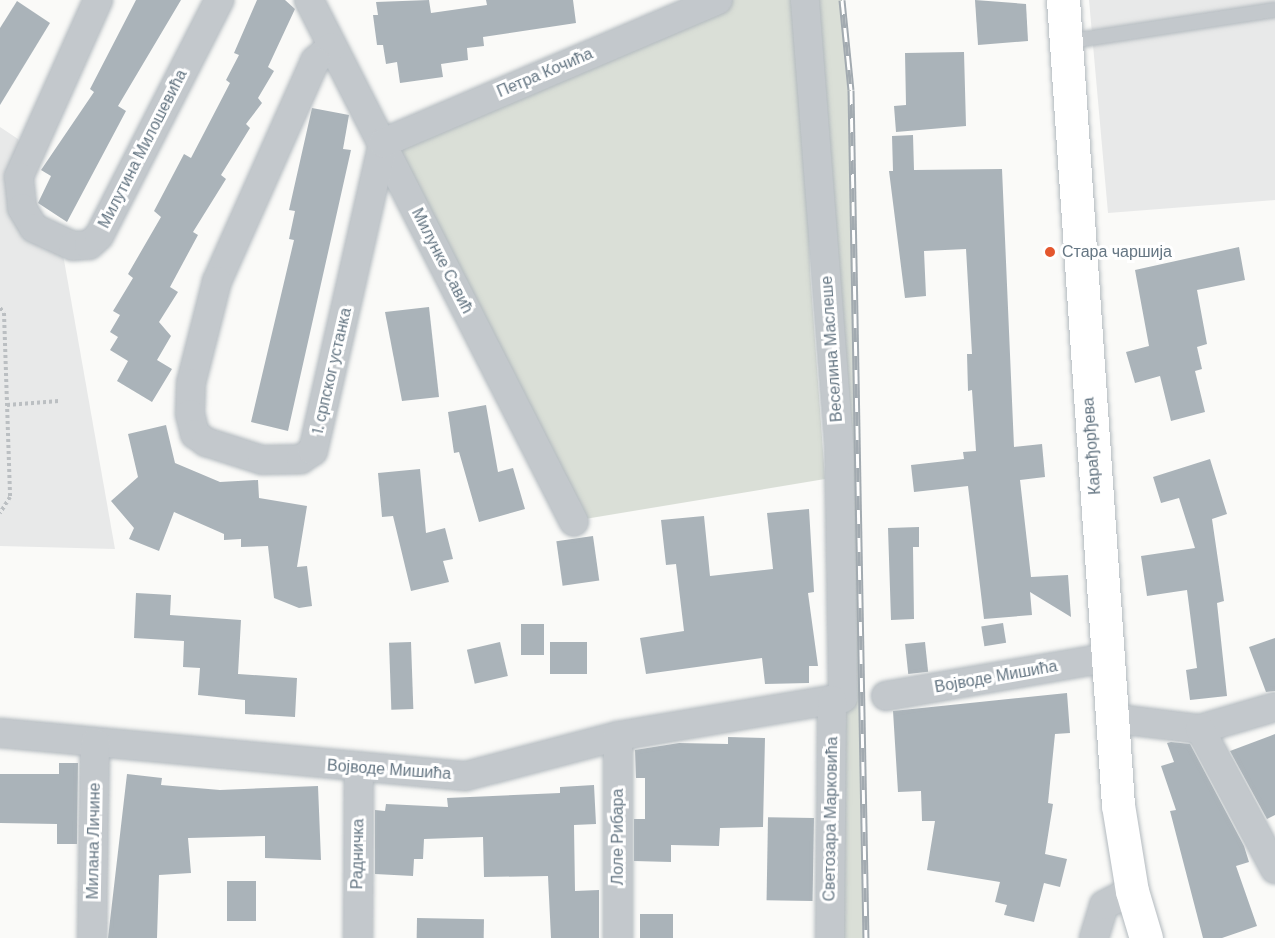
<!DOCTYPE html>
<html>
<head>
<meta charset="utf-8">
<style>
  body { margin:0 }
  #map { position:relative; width:1275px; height:938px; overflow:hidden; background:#fafaf8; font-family:"DM Sans",sans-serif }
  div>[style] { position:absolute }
  .built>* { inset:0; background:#e8e9e9 }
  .green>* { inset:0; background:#dadfd7 }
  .building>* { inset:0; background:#aab3b9; transform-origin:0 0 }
  .path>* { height:4px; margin-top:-2px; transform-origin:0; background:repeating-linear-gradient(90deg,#bbbfc2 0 3px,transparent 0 6px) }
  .roads { filter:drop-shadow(0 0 2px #b3babf) drop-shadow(0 0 2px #b3babf) }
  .lane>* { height:14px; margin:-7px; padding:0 7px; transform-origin:7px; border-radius:7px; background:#c3c8cc }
  .street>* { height:28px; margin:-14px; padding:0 14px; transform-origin:14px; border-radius:14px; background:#c3c8cc }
  .secondary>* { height:33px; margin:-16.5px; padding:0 16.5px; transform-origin:16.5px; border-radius:16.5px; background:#fff }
  .rail>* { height:7px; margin-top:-3.5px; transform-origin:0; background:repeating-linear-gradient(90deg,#fff 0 14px,#a2aab0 0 28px); box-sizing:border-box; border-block:2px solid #a2aab0 }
  .dots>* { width:16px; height:16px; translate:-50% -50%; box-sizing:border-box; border:3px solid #fff; border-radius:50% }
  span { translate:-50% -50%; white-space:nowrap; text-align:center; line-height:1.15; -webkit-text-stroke:6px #fff; paint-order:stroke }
  .street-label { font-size:16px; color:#657683 }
  .poi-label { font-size:16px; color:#657683 }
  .left { translate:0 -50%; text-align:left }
</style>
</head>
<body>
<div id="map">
  <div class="built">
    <div style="clip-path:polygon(1089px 0,1275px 0,1275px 200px,1108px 213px)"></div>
    <div style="clip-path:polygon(0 127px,18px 139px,24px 160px,19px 194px,61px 243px,115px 549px,0 546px)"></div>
  </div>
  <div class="green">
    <div style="clip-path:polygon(718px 0,795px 0,806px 91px,810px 271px,825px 479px,585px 519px,383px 143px)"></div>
    <div style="clip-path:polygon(815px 0,842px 0,851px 90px,863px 938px,829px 938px,832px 700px)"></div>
  </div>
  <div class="building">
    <div style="clip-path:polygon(136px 0,181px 0,118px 106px,126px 111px,67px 222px,38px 203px,51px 176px,41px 170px,94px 92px,90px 89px)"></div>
    <div style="clip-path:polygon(257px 0,285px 0,295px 9px,268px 67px,274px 71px,258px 98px,262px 103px,246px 124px,250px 128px,221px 175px,226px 179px,193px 232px,198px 235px,170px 287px,178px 292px,159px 322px,171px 336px,157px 360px,172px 369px,152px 402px,117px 381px,128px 361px,110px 350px,118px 337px,110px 332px,120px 315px,113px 311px,133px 278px,128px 274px,161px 217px,154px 211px,184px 154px,191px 158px,230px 83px,226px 80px,239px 55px,234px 53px)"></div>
    <div style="clip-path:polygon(429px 0,431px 13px,487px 5px,486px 0,573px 0,576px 23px,483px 37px,484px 46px,467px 48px,468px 60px,441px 64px,443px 77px,400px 83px,397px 62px,386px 64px,383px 45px,377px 45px,373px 15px,378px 15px,376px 2px)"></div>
    <div style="clip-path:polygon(975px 0,1026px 4px,1028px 41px,978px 45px)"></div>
    <div style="clip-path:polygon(17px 1px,50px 23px,0 105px,0 28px)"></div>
    <div style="clip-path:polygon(964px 52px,966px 126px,896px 132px,894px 106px,906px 105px,905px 53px)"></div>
    <div style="clip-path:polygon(312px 108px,349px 115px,343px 149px,351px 150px,288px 431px,251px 422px,294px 240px,289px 239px,295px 211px,289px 210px)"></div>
    <div style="clip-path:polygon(913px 135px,914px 170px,1002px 169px,1014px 447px,1042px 444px,1045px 477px,1020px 480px,1031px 577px,1068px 575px,1071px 617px,1030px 592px,1032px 615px,984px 619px,968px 486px,914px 492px,911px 465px,964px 459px,963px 452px,976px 451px,972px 390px,968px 391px,967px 354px,972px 354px,966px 249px,924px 251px,926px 296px,905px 298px,889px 171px,893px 171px,892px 136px)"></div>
    <div style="clip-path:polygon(1239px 247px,1245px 280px,1197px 290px,1207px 344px,1197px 347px,1202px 369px,1195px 371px,1205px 412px,1171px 421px,1160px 376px,1135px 383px,1126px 352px,1149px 346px,1135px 270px)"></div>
    <div style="clip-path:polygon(429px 307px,439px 397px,402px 401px,385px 312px)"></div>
    <div style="clip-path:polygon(486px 405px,498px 472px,513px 468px,525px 509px,479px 522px,459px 452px,454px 453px,448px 412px)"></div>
    <div style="clip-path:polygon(166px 425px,175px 463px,220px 482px,258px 480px,259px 498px,307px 506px,297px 567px,307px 566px,312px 606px,299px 608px,274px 598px,268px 546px,241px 547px,241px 539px,224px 540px,224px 534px,174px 512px,159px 551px,129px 539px,134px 528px,111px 501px,138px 477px,128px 434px)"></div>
    <div style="clip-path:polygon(1210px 459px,1227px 514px,1212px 519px,1224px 601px,1217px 603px,1227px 696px,1190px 700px,1186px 670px,1197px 668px,1187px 590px,1147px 596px,1141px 556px,1195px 548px,1179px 498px,1161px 503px,1153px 477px)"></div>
    <div style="clip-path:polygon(420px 469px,426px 533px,445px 528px,453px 559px,443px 561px,449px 582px,411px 591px,393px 516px,382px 517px,378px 473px)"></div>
    <div style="clip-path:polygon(809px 509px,814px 592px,808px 593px,818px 666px,809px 666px,809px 683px,765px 684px,762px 658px,646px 674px,640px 638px,684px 631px,676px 564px,666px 565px,661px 520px,704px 516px,710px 576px,773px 569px,767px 513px)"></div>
    <div style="clip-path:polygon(919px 527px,919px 547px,913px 547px,914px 619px,891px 620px,888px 528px)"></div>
    <div style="left:593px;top:536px;width:45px;height:37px;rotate:82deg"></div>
    <div style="clip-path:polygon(136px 593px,171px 595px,170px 615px,241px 620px,238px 674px,297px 678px,295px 717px,245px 714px,245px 700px,198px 695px,200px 668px,183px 667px,184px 641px,134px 638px)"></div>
    <div style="left:1003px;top:623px;width:20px;height:22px;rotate:81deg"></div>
    <div style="left:544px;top:624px;width:31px;height:23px;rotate:90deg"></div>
    <div style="clip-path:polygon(1275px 638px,1275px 691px,1266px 692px,1249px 647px)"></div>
    <div style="left:411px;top:642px;width:67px;height:22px;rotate:88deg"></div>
    <div style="left:500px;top:642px;width:35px;height:34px;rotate:77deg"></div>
    <div style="left:587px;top:642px;width:32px;height:37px;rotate:90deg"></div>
    <div style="left:925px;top:642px;width:30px;height:20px;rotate:84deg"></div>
    <div style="clip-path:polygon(1067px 693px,1070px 733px,1055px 734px,1048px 803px,1053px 804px,1045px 854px,1067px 859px,1060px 887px,1044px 883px,1034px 922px,1004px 915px,1007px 905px,995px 902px,1000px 882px,927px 870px,935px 821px,922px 821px,921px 791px,898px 792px,893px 711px)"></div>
    <div style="clip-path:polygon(1275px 734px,1275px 815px,1267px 819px,1230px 751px)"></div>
    <div style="clip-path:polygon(728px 737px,765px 738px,763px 827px,720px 828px,719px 846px,671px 845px,671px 862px,634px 861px,634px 819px,645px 819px,645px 778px,636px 778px,635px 750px,679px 743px,728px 744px)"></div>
    <div style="clip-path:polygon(1171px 742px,1190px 744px,1244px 846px,1249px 862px,1236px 866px,1257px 926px,1222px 938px,1203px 938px,1170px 811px,1176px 810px,1161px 766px,1174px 762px,1167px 743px)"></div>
    <div style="clip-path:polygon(59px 763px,78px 763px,77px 844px,57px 844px,57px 824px,0 823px,0 774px,59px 774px)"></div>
    <div style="clip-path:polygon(127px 774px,162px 778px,161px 785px,220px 790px,318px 786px,321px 860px,265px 858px,265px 836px,188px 838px,191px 873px,159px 875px,157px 938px,108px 938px)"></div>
    <div style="clip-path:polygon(594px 785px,596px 824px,574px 825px,575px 891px,599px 890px,599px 938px,551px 938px,548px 876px,484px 877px,483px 837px,424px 839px,423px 859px,414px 859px,413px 876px,375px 874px,375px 810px,385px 811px,386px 804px,448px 807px,447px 798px,560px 793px,560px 787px)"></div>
    <div style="left:814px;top:818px;width:83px;height:46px;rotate:91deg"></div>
    <div style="left:227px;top:881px;width:29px;height:40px"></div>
    <div style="left:640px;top:914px;width:33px;height:24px"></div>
    <div style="left:417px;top:918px;width:67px;height:20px;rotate:1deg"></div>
  </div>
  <div class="path">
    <div style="left:0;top:308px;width:6px;rotate:51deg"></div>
    <div style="left:4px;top:313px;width:184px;rotate:88.1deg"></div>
    <div style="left:10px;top:497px;width:19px;rotate:122deg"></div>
    <div style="left:7px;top:405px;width:52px;rotate:-4.4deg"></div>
  </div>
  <div class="roads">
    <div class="lane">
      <div style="left:1065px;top:42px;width:212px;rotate:-8.7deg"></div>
    </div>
    <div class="street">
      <div style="left:98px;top:0;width:194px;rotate:114.1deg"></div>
      <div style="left:19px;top:177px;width:31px;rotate:84deg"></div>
      <div style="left:22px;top:208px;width:23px;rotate:59deg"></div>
      <div style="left:34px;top:228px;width:43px;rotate:24.8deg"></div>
      <div style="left:73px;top:246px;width:16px;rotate:-4deg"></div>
      <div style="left:89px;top:245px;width:13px;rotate:-42deg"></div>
      <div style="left:99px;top:236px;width:265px;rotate:-63deg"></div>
      <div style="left:309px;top:0;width:585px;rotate:63.08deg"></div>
      <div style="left:331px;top:47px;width:21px;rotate:139deg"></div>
      <div style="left:315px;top:61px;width:241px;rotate:114deg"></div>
      <div style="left:217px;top:281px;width:105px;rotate:104.3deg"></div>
      <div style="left:191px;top:383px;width:31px;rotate:92deg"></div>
      <div style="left:190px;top:414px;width:21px;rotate:76deg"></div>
      <div style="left:195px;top:434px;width:14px;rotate:36deg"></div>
      <div style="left:206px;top:442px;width:59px;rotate:17.8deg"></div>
      <div style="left:262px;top:460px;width:39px;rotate:-1deg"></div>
      <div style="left:301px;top:459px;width:14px;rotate:-34deg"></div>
      <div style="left:313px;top:451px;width:316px;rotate:-77.2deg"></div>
      <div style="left:383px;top:143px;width:364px;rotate:-23.1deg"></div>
      <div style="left:886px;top:696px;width:223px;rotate:-9.8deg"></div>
      <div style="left:1110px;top:718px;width:91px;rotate:7deg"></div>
      <div style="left:1200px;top:729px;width:78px;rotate:-16.3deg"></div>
      <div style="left:1200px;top:729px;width:159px;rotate:61.8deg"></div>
      <div style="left:0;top:733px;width:468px;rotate:5.3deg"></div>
      <div style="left:466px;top:776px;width:157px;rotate:-14.7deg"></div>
      <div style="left:618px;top:736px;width:228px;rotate:-9.6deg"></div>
      <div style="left:843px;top:698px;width:255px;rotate:-90.9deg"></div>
      <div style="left:839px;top:443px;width:444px;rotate:-94.4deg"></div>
      <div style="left:618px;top:736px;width:202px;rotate:90deg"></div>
      <div style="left:92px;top:938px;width:195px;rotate:-89.1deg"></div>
      <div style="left:358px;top:938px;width:168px;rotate:-89.7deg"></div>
      <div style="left:830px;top:938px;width:238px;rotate:-89.5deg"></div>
      <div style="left:1094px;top:938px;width:34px;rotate:-73deg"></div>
      <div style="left:1104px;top:905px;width:31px;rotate:-27deg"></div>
    </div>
    <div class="secondary">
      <div style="left:1063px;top:0;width:807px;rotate:86.09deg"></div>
      <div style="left:1118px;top:805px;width:87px;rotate:80.8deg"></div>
      <div style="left:1132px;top:891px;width:49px;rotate:73.4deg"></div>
    </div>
  </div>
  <div class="rail">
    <div style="left:842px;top:0;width:90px;rotate:84.3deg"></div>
    <div style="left:851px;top:90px;width:848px;rotate:88.99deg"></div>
  </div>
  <div class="dots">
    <div style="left:1050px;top:252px;background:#e4572e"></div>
  </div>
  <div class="street-label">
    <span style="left:545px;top:73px;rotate:-23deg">Петра Кочића</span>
    <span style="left:143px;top:149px;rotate:-63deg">Милутина Милошевића</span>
    <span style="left:442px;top:261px;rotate:63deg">Милунке Савић</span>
    <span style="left:832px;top:349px;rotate:-94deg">Веселина Маслеше</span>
    <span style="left:332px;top:371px;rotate:-77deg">1. српског устанка</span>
    <span style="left:1092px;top:446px;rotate:-94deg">Карађорђева</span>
    <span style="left:996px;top:677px;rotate:-10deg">Војводе Мишића</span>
    <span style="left:389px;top:770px;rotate:4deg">Војводе Мишића</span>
    <span style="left:831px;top:819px;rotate:-89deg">Светозара Марковића</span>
    <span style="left:618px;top:837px;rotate:-90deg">Лоле Рибара</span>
    <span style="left:94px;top:841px;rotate:-89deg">Милана Личине</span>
    <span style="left:358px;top:854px;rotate:-89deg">Радничка</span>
  </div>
  <div class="poi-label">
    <span class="left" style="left:1062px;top:252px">Стара чаршија</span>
  </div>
</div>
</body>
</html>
